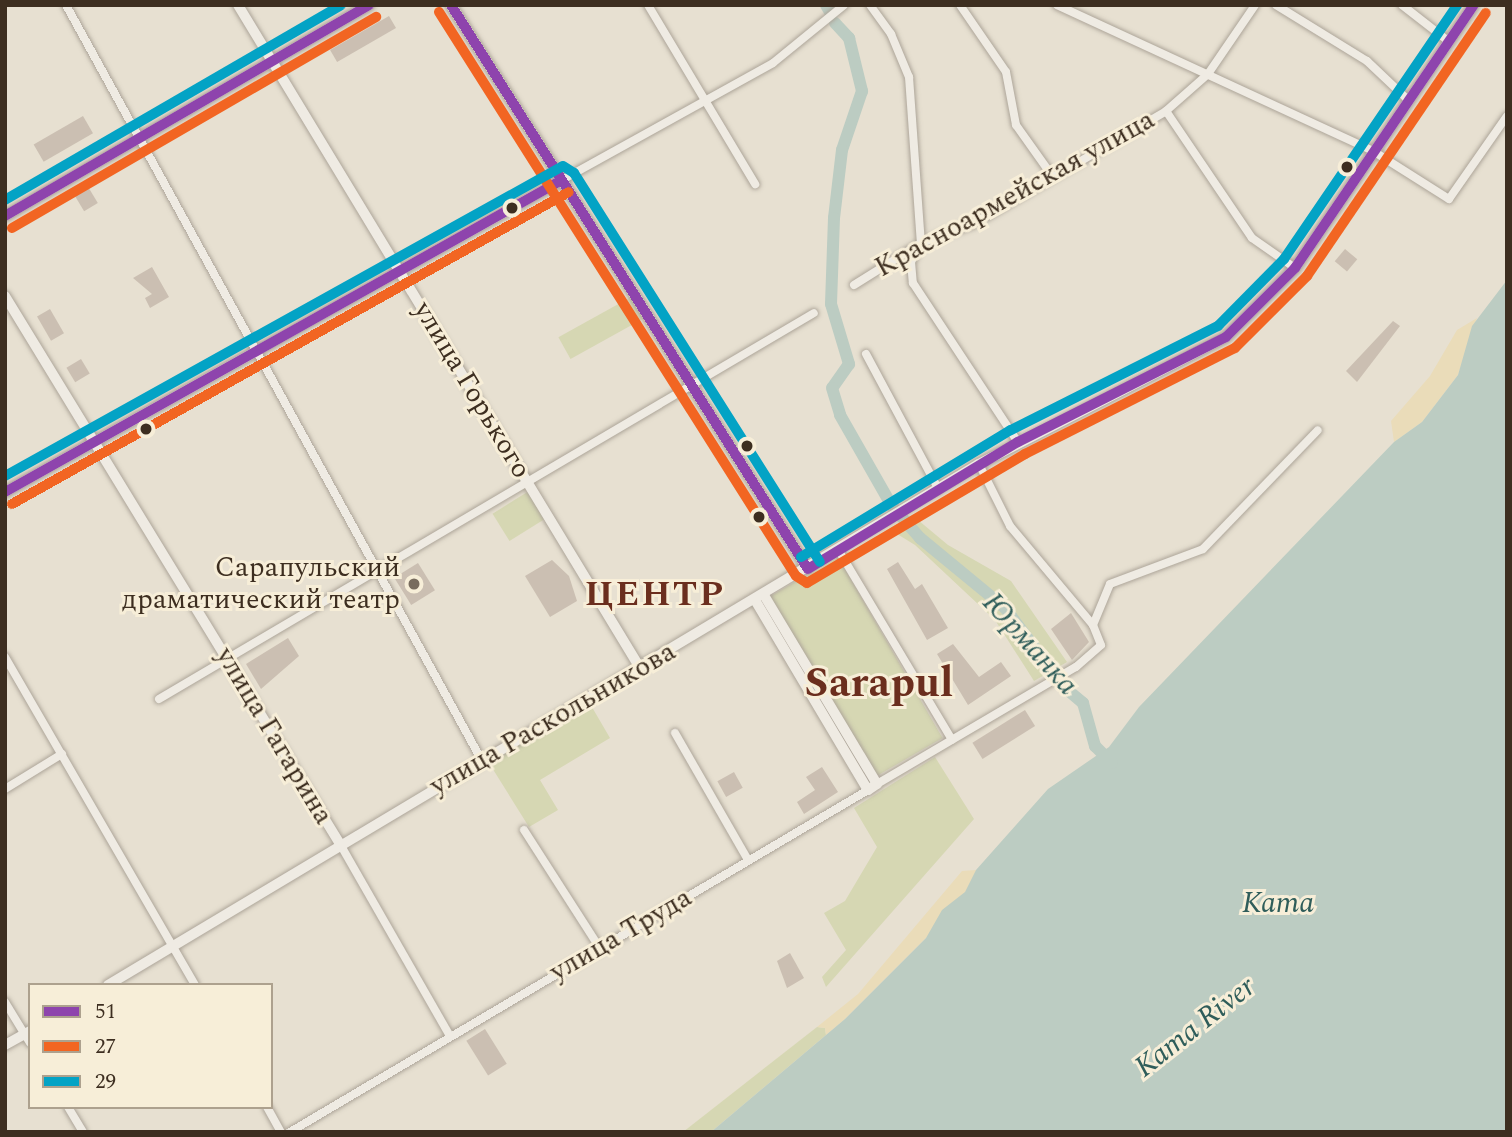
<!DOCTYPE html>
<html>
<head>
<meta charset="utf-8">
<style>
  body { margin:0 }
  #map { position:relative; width:1512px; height:1137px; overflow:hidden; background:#e7e0d1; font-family:Spectral,serif }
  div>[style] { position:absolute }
  .green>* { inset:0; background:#d6d7b3; transform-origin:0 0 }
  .sand>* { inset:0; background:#eadcb9 }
  .water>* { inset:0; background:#bcccc2 }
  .river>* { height:12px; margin:-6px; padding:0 6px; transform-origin:6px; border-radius:6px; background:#bcccc2 }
  .building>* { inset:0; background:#cbbfb2; transform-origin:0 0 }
  .roads { filter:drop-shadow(0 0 2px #ada599) drop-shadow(0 0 2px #ada599) }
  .street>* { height:8px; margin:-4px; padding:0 4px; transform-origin:4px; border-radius:4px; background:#efebe3 }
  .secondary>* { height:10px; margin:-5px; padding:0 5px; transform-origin:5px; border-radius:5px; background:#efebe3 }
  .bus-1>* { height:10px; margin:-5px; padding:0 5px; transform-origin:5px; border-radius:5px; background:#8e44ad }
  .bus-2>* { height:10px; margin:-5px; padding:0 5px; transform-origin:5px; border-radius:5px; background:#f26522 }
  .bus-3>* { height:10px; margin:-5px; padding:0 5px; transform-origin:5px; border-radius:5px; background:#03a3c5 }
  .dots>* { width:19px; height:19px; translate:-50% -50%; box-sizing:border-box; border:4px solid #f7eed8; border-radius:50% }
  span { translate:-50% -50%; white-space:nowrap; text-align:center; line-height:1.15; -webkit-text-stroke:6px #f7eed8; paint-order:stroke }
  .street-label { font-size:28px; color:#3d2e20 }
  .poi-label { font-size:28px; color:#3d2e20 }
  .right { translate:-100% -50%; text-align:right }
  .water-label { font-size:30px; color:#2f5d5a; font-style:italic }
  .district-label { font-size:35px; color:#6b2e1e; font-weight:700; letter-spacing:2px }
  .town-label { font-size:42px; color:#6b2e1e; font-weight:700 }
  .frame { position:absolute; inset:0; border:7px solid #3d2e20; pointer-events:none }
  .legend { position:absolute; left:28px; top:983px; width:245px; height:126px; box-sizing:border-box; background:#f7eed8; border:2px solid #ada18e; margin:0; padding:9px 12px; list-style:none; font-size:21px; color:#3d2e20 }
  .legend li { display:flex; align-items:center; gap:14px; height:35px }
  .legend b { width:35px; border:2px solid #ada18e }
</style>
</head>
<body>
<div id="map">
  <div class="green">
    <div style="left:631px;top:297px;width:25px;height:83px;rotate:61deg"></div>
    <div style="left:529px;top:491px;width:32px;height:43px;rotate:58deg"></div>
    <div style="clip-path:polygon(912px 515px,948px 545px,1011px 581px,1067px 662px,1034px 681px,995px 620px,915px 545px,889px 529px)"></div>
    <div style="left:838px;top:557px;width:209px;height:79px;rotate:60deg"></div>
    <div style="clip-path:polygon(589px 702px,610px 738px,540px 780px,558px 810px,529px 827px,489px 763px)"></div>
    <div style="clip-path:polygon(935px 757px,974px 819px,826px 987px,822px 977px,846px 950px,824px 913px,845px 901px,877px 847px,854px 808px)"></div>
    <div style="clip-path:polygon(817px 1027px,825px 1028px,826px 1035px,711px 1132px,683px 1132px)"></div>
  </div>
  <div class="sand">
    <div style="clip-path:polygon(1477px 318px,1458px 375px,1422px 422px,1394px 442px,1391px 421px,1430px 376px,1457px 330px)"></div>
    <div style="clip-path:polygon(976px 870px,975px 881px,926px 938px,845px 1019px,826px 1035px,825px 1028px,817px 1027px,858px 994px,962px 871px)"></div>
  </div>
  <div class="water">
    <div style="clip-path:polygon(1507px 280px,1507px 1132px,711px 1132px,845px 1019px,926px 938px,942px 910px,965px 892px,976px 870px,1048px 789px,1109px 747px,1139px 707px,1394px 442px,1422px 422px,1458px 375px,1472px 326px)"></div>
  </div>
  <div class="river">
    <div style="left:826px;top:5px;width:8px;rotate:60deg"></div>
    <div style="left:835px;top:23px;width:21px;rotate:47deg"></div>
    <div style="left:849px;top:38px;width:55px;rotate:76.2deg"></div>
    <div style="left:862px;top:91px;width:62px;rotate:108.7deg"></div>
    <div style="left:842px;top:150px;width:68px;rotate:96.7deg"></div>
    <div style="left:834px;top:218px;width:86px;rotate:92deg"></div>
    <div style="left:831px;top:304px;width:63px;rotate:73.3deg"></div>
    <div style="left:849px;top:364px;width:29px;rotate:125deg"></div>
    <div style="left:832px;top:388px;width:28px;rotate:73deg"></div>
    <div style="left:840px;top:415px;width:105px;rotate:60.3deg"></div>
    <div style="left:892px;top:506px;width:43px;rotate:48.8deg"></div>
    <div style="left:920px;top:538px;width:110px;rotate:39.5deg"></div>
    <div style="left:1005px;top:608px;width:99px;rotate:53.2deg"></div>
    <div style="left:1064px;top:687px;width:25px;rotate:40deg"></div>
    <div style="left:1083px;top:703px;width:45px;rotate:74.4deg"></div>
    <div style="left:1095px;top:746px;width:24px;rotate:45deg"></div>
  </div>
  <div class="building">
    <div style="left:389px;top:16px;width:14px;height:68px;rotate:60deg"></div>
    <div style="left:83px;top:116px;width:20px;height:57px;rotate:60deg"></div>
    <div style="left:87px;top:185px;width:21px;height:16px;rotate:59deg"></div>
    <div style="left:1345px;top:249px;width:16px;height:16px;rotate:40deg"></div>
    <div style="clip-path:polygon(152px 267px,169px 297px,150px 308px,145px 298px,152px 294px,133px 278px)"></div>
    <div style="left:50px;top:309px;width:28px;height:15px;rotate:60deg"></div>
    <div style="clip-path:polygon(1393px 321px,1400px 326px,1357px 382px,1346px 371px)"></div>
    <div style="left:81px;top:359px;width:17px;height:17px;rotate:59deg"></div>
    <div style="clip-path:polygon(552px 560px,569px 576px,577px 601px,550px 617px,525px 576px)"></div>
    <div style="clip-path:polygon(898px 562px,915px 589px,922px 584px,948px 628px,927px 640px,887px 569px)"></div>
    <div style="left:418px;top:563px;width:32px;height:28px;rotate:58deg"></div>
    <div style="clip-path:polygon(1071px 613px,1089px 642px,1072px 660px,1051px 629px)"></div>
    <div style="clip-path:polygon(288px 638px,299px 656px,261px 689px,246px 664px)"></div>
    <div style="clip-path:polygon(953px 644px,979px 677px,1001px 662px,1011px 676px,968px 705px,937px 654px)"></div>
    <div style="left:1025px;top:710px;width:19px;height:62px;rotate:58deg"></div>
    <div style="clip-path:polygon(822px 767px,838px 792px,804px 814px,797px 802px,815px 790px,806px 777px)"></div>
    <div style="left:734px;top:772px;width:18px;height:19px;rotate:61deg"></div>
    <div style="clip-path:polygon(790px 953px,804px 978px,787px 988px,777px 961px)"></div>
    <div style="left:485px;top:1029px;width:41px;height:22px;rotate:58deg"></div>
  </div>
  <div class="roads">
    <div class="street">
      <div style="left:66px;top:5px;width:861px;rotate:61.17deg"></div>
      <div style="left:648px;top:5px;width:209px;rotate:59.1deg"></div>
      <div style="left:870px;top:5px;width:36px;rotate:54deg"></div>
      <div style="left:891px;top:34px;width:47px;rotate:67.3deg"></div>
      <div style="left:909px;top:77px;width:166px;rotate:85.9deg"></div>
      <div style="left:921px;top:243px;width:21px;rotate:118deg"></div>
      <div style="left:911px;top:262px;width:21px;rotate:85deg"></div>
      <div style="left:913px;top:283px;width:191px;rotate:56.6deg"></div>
      <div style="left:960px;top:5px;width:81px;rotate:55.5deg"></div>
      <div style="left:1006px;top:72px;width:54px;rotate:79.3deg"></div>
      <div style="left:1016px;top:125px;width:64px;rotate:54.6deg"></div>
      <div style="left:1057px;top:5px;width:348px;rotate:24.8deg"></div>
      <div style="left:1373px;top:151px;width:90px;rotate:32.3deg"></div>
      <div style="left:1449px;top:199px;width:101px;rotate:-55.1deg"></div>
      <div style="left:1276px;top:5px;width:107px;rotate:31.6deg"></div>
      <div style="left:1367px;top:61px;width:54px;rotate:43.5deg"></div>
      <div style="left:1402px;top:5px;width:58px;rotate:38deg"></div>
      <div style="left:1166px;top:111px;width:153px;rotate:55.9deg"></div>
      <div style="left:1252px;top:238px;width:52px;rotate:34.9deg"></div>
      <div style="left:562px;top:180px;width:241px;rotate:-29deg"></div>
      <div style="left:773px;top:63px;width:92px;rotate:-39.2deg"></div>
      <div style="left:854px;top:285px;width:79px;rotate:-32.1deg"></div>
      <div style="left:921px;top:243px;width:55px;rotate:-20.1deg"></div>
      <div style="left:973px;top:224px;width:224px;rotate:-30.3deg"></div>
      <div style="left:1166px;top:111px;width:56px;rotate:-41.4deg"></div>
      <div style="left:1208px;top:74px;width:83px;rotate:-55.7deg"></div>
      <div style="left:866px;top:354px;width:154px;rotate:61.8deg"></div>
      <div style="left:839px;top:551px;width:220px;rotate:59.1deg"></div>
      <div style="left:1093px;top:625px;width:44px;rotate:-67.5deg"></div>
      <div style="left:1110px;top:584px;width:99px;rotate:-20.6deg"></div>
      <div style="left:1203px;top:549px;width:165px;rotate:-46deg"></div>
      <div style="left:5px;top:657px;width:379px;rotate:59.9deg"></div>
      <div style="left:159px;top:699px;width:760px;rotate:-30.51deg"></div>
      <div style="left:675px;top:733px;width:146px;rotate:60.1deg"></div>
      <div style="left:877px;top:784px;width:231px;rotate:-30.5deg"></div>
      <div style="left:1076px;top:667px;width:33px;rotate:-41deg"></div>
      <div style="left:1101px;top:645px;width:22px;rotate:-112deg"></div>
      <div style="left:1093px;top:625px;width:129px;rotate:-130deg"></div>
      <div style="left:1010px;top:526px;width:69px;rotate:-116.6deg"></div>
      <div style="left:5px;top:789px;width:67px;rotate:-31.6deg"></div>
      <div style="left:524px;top:830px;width:139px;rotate:57.3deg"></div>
      <div style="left:340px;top:844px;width:221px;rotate:60.2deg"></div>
      <div style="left:5px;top:1002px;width:48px;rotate:58.6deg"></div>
      <div style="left:68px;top:1107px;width:29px;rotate:59deg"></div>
      <div style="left:267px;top:1107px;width:29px;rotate:61deg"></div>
      <div style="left:290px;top:1132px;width:672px;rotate:-30.61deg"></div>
    </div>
    <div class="secondary">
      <div style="left:238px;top:5px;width:775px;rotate:58.77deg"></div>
      <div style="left:451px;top:5px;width:667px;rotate:57.67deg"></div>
      <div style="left:5px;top:216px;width:421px;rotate:-30.1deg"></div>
      <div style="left:5px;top:296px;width:642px;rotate:58.56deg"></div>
      <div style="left:5px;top:492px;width:638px;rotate:-29.26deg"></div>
      <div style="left:755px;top:600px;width:221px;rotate:59.3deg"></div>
      <div style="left:868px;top:790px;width:11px;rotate:-34deg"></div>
      <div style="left:877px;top:784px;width:220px;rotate:-120.9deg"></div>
      <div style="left:108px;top:985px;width:1015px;rotate:-30.89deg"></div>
      <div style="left:979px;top:464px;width:278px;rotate:-27.2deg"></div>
      <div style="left:1226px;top:337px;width:98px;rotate:-45deg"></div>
      <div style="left:1295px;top:268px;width:318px;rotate:-55.8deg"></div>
      <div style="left:5px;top:1045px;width:29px;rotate:-29deg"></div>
    </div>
  </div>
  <div class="bus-1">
    <div style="left:451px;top:5px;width:667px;rotate:57.67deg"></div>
    <div style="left:5px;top:216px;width:421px;rotate:-30.1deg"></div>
    <div style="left:5px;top:492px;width:638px;rotate:-29.26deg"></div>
    <div style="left:808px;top:569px;width:245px;rotate:-31.2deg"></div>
    <div style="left:1018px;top:442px;width:233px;rotate:-26.8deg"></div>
    <div style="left:1226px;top:337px;width:98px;rotate:-45deg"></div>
    <div style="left:1295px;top:268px;width:318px;rotate:-55.8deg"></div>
  </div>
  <div class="bus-2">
    <div style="left:439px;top:12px;width:667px;rotate:57.67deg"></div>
    <div style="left:796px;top:576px;width:13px;rotate:32deg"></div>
    <div style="left:807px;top:583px;width:253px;rotate:-30.6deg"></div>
    <div style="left:1025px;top:454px;width:235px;rotate:-26.8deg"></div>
    <div style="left:1235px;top:348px;width:102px;rotate:-45deg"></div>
    <div style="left:1307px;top:276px;width:318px;rotate:-55.8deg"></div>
    <div style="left:12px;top:228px;width:421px;rotate:-30.1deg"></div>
    <div style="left:12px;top:504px;width:638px;rotate:-29.26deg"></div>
  </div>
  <div class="bus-3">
    <div style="left:5px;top:200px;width:388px;rotate:-30.1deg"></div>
    <div style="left:5px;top:476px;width:638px;rotate:-29.05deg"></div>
    <div style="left:563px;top:166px;width:13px;rotate:32deg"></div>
    <div style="left:574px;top:173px;width:460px;rotate:57.7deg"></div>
    <div style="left:801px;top:557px;width:245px;rotate:-31.2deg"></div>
    <div style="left:1011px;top:430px;width:232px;rotate:-26.7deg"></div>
    <div style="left:1218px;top:326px;width:94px;rotate:-45.4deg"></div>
    <div style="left:1284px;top:259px;width:307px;rotate:-55.7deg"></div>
  </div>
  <div class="dots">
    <div style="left:1347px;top:167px;background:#3d2e20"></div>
    <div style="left:512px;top:208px;background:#3d2e20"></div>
    <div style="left:146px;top:429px;background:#3d2e20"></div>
    <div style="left:747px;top:446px;background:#3d2e20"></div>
    <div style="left:759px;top:517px;background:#3d2e20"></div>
    <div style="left:414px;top:584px;background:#786c5e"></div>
  </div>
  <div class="street-label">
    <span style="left:1015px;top:194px;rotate:-29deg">Красноармейская улица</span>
    <span style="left:472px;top:390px;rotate:59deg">улица Горького</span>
    <span style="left:553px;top:719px;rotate:-30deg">улица Раскольникова</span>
    <span style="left:274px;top:736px;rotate:59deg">улица Гагарина</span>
    <span style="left:621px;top:935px;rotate:-30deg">улица Труда</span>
  </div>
  <div class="poi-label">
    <span class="right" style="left:400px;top:584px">Сарапульский<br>драматический театр</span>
  </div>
  <div class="water-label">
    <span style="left:1030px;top:644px;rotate:48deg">Юрманка</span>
    <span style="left:1278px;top:903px">Kama</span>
    <span style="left:1195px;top:1027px;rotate:-38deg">Kama River</span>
  </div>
  <div class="district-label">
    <span style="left:655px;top:595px">ЦЕНТР</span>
  </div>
  <div class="town-label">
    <span style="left:879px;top:684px">Sarapul</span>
  </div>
  <div class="frame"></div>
  <ul class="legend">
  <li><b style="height:9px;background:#8e44ad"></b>51</li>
  <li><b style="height:9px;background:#f26522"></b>27</li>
  <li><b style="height:9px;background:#03a3c5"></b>29</li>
  </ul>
</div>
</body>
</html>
